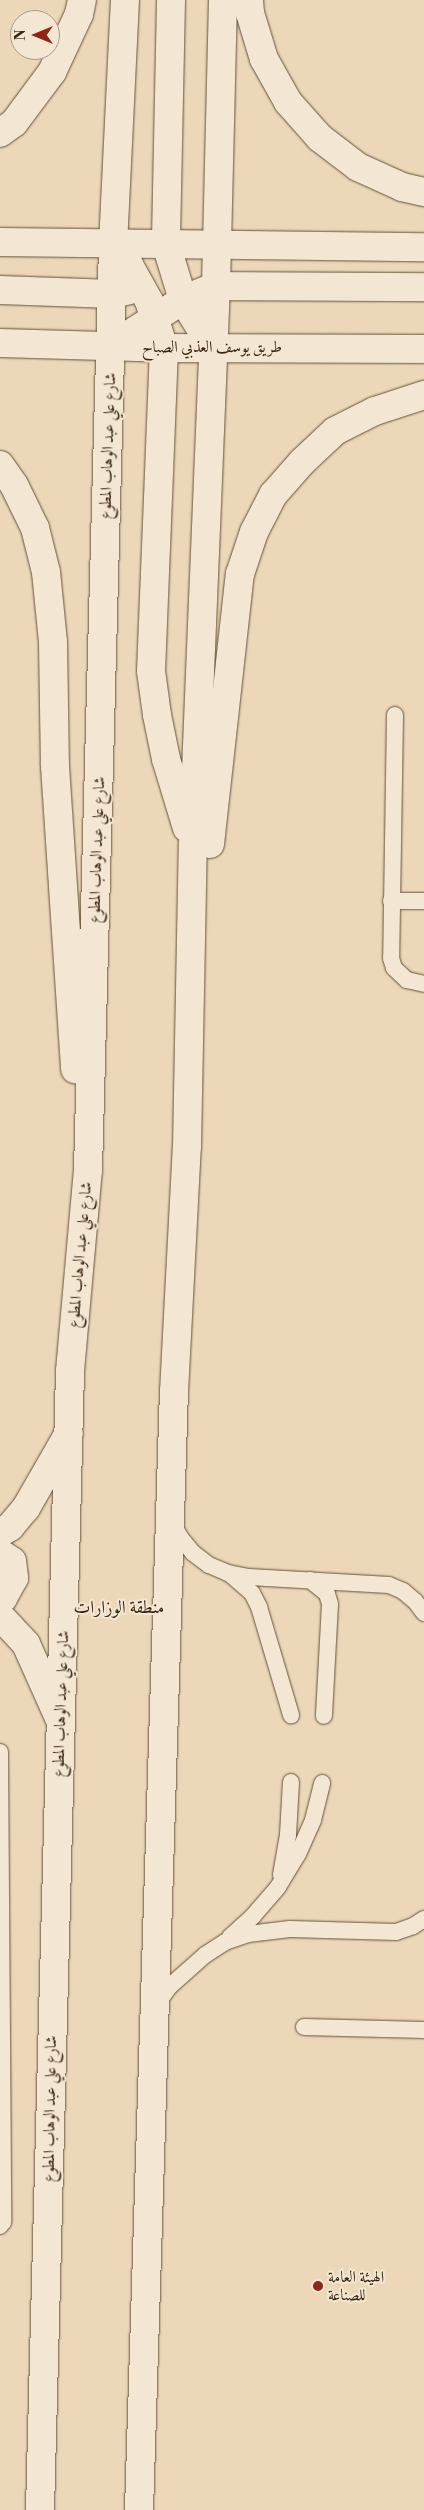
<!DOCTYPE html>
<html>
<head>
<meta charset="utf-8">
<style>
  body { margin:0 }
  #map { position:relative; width:424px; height:2510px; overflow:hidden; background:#ecd8b9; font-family:"Libre Bodoni",Amiri,serif }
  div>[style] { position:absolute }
  .roads { filter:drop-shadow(0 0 1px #64523a) drop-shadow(0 0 1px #64523a) }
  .lane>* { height:16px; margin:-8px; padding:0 8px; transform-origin:8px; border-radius:8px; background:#f3e6d2 }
  .street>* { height:28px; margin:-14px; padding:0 14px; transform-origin:14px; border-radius:14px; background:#f3e6d2 }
  .secondary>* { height:28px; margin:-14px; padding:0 14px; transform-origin:14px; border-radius:14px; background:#f3e6d2 }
  .dots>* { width:14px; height:14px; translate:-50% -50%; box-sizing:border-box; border:2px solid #f3e6d2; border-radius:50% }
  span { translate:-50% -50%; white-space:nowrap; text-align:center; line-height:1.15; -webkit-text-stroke:4px #f3e6d2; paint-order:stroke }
  .street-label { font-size:16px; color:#372510 }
  .poi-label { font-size:16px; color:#372510 }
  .left { translate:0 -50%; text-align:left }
  .neighbourhood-label { font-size:18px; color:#372510 }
  .north { position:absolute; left:10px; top:10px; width:50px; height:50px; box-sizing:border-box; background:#f3e6d2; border:1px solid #a89984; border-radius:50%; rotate:270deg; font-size:14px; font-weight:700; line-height:20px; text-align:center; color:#372510 }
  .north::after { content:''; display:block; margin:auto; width:18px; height:22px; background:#8f2418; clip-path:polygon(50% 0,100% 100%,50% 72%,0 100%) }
</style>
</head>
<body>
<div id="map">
  <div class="roads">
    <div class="lane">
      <div style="left:395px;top:715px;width:243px;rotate:90.9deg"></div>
      <div style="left:391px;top:958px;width:10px;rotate:73deg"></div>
      <div style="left:394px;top:968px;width:18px;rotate:43deg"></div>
      <div style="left:407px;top:980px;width:17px;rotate:13deg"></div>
      <div style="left:391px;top:901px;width:33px"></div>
      <div style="left:172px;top:1522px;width:17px;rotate:62deg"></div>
      <div style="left:180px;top:1537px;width:21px;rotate:51deg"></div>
      <div style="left:193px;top:1553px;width:20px;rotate:37deg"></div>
      <div style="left:209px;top:1565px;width:21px;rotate:23deg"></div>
      <div style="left:228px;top:1573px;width:21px;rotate:11deg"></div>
      <div style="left:249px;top:1577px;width:140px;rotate:3.3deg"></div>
      <div style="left:389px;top:1585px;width:15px;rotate:23deg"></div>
      <div style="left:403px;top:1591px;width:16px;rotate:40deg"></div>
      <div style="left:415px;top:1601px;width:15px;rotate:53deg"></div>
      <div style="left:230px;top:1574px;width:29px;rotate:41deg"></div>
      <div style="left:252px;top:1593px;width:16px;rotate:63deg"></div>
      <div style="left:259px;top:1607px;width:113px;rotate:73.5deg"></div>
      <div style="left:310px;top:1580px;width:22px;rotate:39deg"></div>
      <div style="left:327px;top:1594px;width:10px;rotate:73deg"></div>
      <div style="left:330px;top:1604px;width:112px;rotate:93.1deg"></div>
      <div style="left:0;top:1752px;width:470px;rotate:89.6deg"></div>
      <div style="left:3px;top:2222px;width:5px;rotate:127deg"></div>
      <div style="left:281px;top:1875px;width:41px;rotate:-80.1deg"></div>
      <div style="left:288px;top:1835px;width:53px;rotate:-86.8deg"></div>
      <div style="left:230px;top:1937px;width:31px;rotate:-42deg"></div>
      <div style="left:253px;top:1916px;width:38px;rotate:-49deg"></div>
      <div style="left:278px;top:1887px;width:39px;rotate:-59deg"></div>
      <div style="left:298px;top:1854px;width:37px;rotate:-66deg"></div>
      <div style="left:313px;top:1820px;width:38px;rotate:-76deg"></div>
      <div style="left:156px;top:2005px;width:22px;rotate:-54deg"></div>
      <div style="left:169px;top:1987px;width:48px;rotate:-41.6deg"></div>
      <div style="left:205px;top:1955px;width:24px;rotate:-33deg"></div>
      <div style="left:225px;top:1942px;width:24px;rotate:-19deg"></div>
      <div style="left:248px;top:1934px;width:42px;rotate:-6.8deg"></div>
      <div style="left:290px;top:1929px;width:106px;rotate:1.6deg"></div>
      <div style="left:396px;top:1932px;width:18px;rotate:-19deg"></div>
      <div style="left:413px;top:1926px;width:13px;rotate:-32deg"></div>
      <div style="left:304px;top:2027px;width:120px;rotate:1.4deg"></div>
    </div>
    <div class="street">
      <div style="left:0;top:1533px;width:12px;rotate:-31deg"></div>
      <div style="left:10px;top:1527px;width:25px;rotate:-50deg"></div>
      <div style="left:26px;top:1508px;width:86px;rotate:-60.2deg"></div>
      <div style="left:0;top:1553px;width:14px;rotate:34deg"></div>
      <div style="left:12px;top:1561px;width:17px;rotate:83deg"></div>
      <div style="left:14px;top:1578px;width:23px;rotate:119deg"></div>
      <div style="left:3px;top:1598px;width:3px;rotate:162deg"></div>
      <div style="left:0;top:1616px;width:38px;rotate:47deg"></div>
      <div style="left:26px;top:1644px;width:83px;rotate:65.9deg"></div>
    </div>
    <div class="secondary">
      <div style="left:171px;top:0;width:244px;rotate:91.2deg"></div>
      <div style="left:166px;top:244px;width:59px;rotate:73.1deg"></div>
      <div style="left:183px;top:300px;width:55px;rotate:58.3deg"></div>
      <div style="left:249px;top:0;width:13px;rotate:86deg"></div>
      <div style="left:250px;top:13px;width:48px;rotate:73.1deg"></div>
      <div style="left:264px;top:59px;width:49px;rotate:60.8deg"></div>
      <div style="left:288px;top:102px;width:48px;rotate:48.4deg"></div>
      <div style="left:320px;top:138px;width:48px;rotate:37.3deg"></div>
      <div style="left:358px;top:167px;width:48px;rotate:24.4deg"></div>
      <div style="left:402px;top:187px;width:23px;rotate:13deg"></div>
      <div style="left:0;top:133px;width:17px;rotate:-36deg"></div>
      <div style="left:14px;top:123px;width:64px;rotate:-53.3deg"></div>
      <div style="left:52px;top:72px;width:64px;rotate:-65deg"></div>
      <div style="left:79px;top:14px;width:14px;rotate:-78deg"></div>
      <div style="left:0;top:242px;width:424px;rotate:0.7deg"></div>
      <div style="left:113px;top:245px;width:26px;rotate:51deg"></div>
      <div style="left:129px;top:265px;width:41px;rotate:60.9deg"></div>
      <div style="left:149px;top:301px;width:49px;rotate:72.3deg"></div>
      <div style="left:164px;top:348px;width:323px;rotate:92.3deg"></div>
      <div style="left:151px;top:671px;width:44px;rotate:82.2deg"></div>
      <div style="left:157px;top:715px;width:45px;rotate:78.4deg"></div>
      <div style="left:166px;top:759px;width:72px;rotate:73.1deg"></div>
      <div style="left:0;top:290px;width:113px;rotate:2deg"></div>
      <div style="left:113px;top:294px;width:17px;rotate:-13deg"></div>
      <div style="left:0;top:343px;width:164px;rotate:1.7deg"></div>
      <div style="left:164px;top:348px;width:260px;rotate:0.2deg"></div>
      <div style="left:111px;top:346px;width:85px;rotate:-32.6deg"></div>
      <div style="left:183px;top:300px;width:36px;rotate:-23deg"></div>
      <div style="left:216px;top:286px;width:208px;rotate:0.3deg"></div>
      <div style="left:0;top:465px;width:24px;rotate:55deg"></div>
      <div style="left:14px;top:485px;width:48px;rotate:64deg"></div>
      <div style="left:35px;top:528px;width:45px;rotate:76deg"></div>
      <div style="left:46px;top:572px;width:70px;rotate:84.3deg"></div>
      <div style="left:53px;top:642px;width:124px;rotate:89.1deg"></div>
      <div style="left:55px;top:766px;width:304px;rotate:86.2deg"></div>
      <div style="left:210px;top:844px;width:272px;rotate:-83.7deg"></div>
      <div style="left:240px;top:574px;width:44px;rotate:-71.6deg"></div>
      <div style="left:254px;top:532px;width:42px;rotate:-62.8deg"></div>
      <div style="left:273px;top:495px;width:44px;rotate:-48.7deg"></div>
      <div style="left:302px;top:462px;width:45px;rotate:-43.2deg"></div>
      <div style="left:335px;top:431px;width:45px;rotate:-26.6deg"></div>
      <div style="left:375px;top:411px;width:52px;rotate:-18.1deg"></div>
      <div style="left:40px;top:2510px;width:1139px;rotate:-88.49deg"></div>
      <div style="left:70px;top:1371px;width:202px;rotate:-84.9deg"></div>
      <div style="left:88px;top:1170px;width:925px;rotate:-88.45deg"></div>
      <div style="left:113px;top:245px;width:245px;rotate:-87.2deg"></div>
      <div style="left:139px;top:2510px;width:1119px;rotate:-88.21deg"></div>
      <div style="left:174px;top:1392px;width:245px;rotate:-87deg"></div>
      <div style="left:187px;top:1147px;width:304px;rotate:-88.9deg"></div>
      <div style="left:193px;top:843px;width:557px;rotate:-87.64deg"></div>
      <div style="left:216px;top:286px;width:286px;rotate:-88.6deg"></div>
    </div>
  </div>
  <div class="dots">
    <div style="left:318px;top:2286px;background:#8f2418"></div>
  </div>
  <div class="street-label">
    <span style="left:212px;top:347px">طريق يوسف العذبي الصباح</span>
    <span style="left:108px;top:446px;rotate:-88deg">شارع علي عبد الوهاب المطوع</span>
    <span style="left:97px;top:850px;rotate:-88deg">شارع علي عبد الوهاب المطوع</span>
    <span style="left:80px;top:1255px;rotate:-85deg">شارع علي عبد الوهاب المطوع</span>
    <span style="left:61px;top:1704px;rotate:-88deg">شارع علي عبد الوهاب المطوع</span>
    <span style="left:50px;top:2109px;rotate:-89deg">شارع علي عبد الوهاب المطوع</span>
  </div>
  <div class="poi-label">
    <span class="left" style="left:328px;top:2286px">الهيئة العامة<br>للصناعة</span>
  </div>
  <div class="neighbourhood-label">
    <span style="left:119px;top:1608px">منطقة الوزارات</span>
  </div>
  <div class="north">N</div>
</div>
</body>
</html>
